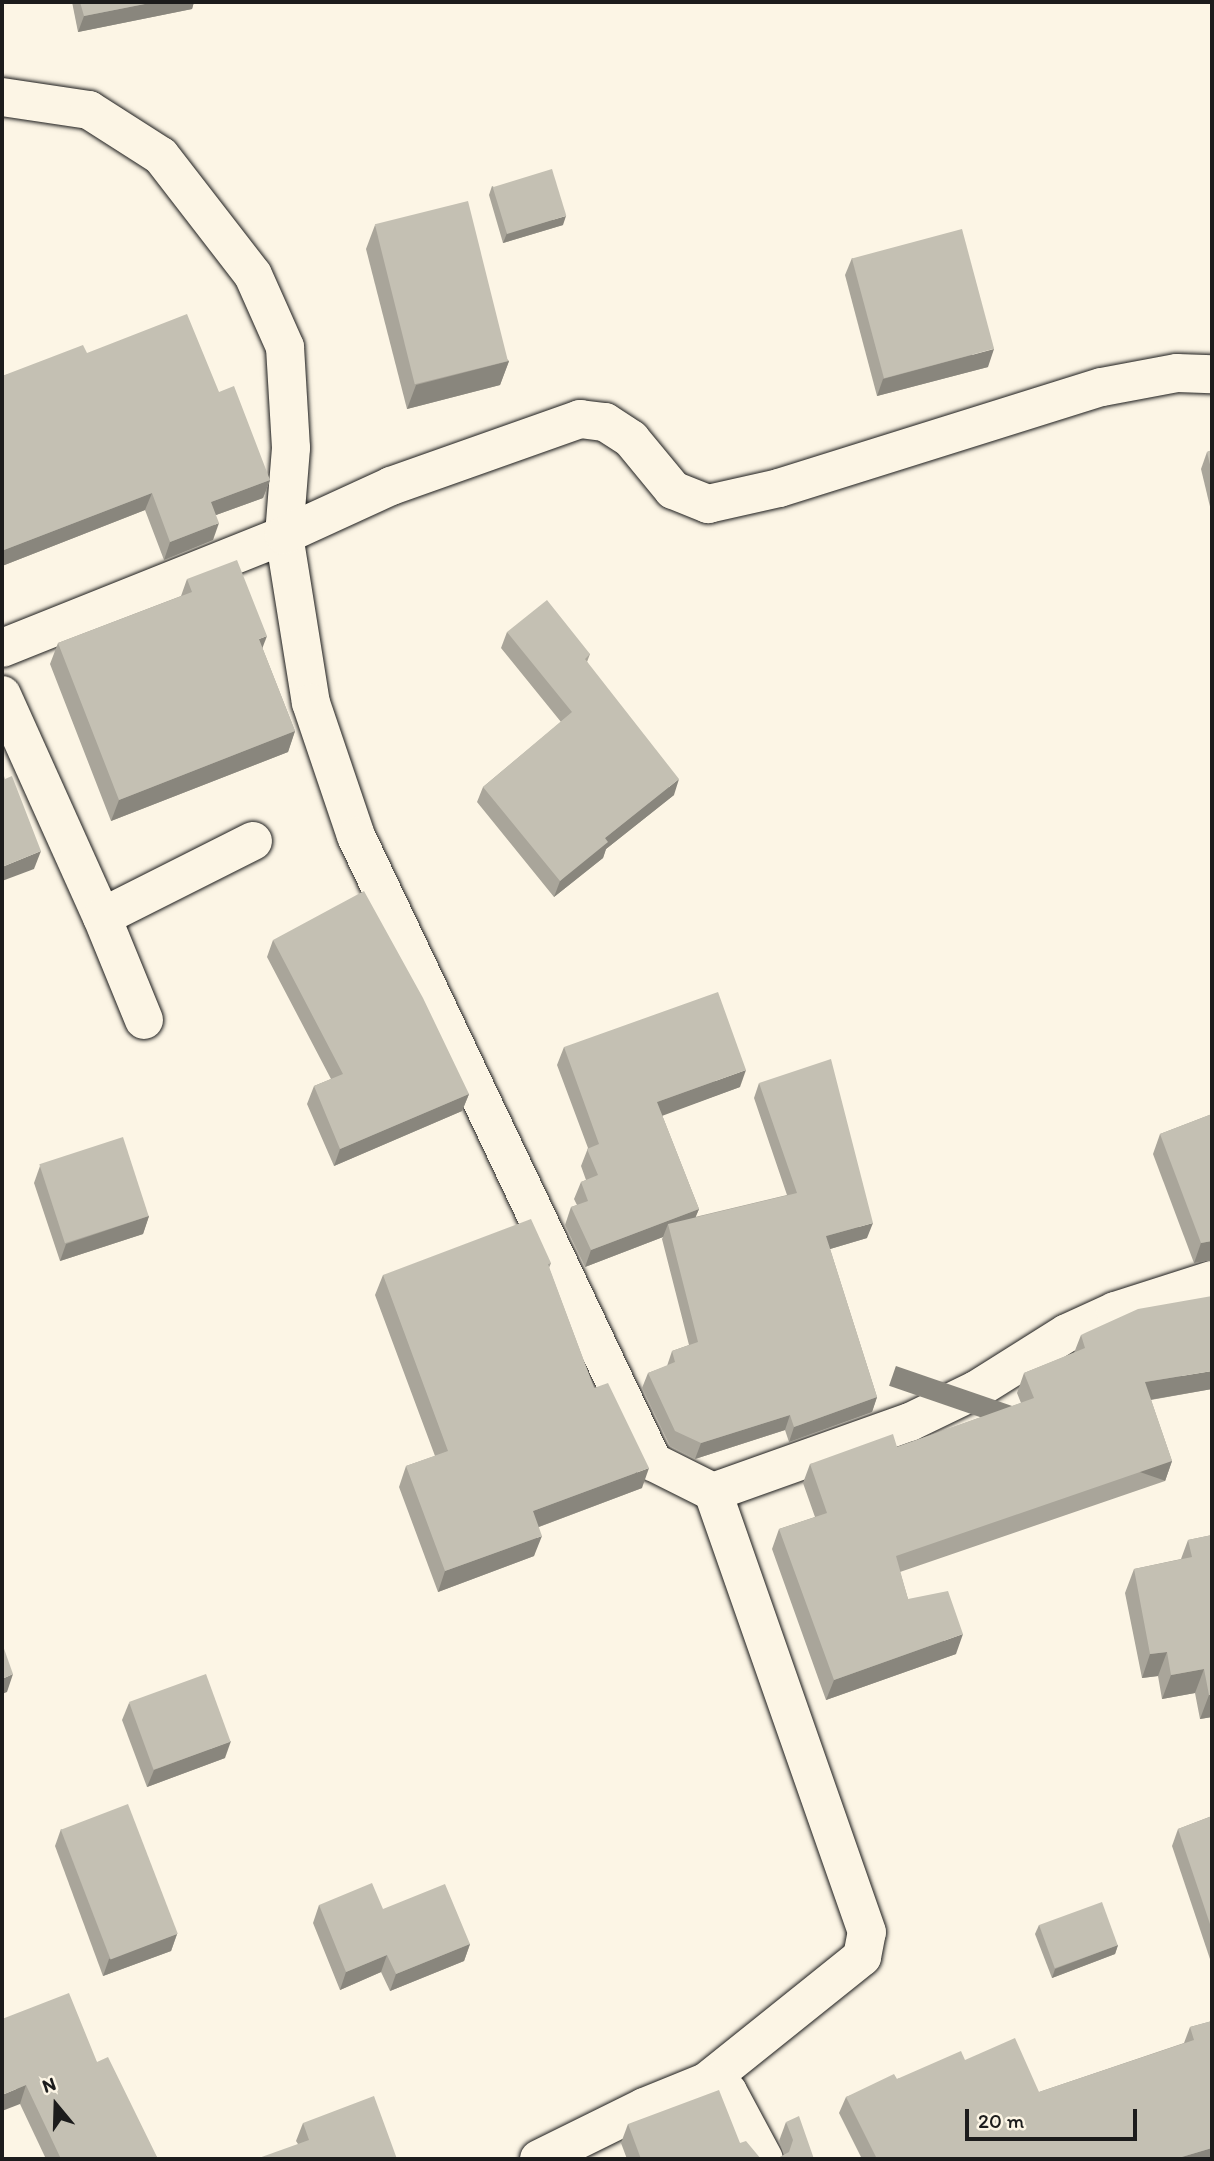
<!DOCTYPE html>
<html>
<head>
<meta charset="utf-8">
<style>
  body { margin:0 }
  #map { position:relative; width:1214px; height:2161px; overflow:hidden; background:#fcf5e5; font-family:Itim,sans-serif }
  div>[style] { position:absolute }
  .roads { filter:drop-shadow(0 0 2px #1c1c1c) drop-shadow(0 0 2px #1c1c1c) }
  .minor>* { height:38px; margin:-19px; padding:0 19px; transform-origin:19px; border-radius:19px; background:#fcf5e5 }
  .wall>* { inset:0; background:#a9a59a }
  .shaded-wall>* { inset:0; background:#89867d; transform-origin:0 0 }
  .building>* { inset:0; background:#c4c0b3; transform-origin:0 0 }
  span { translate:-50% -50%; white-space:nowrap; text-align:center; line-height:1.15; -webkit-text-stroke:6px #fcf5e5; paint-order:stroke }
  .frame { position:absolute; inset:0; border:4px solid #1c1c1c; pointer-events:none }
  .north { position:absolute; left:21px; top:2070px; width:70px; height:70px; -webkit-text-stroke:5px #fcf5e5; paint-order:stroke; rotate:341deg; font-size:19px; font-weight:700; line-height:28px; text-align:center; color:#1c1c1c }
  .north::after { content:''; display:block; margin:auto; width:24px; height:32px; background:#1c1c1c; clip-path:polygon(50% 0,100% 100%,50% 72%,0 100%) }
  .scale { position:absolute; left:965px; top:2109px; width:172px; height:32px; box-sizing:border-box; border:4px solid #1c1c1c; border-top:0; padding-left:9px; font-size:21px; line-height:24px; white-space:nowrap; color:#1c1c1c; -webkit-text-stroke:5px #fcf5e5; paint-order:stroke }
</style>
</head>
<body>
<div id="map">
  <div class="roads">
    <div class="minor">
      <div style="left:2px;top:97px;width:88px;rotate:8.5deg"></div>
      <div style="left:89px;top:110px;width:85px;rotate:32.6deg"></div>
      <div style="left:161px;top:156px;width:150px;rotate:52.3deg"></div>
      <div style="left:253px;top:275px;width:79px;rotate:66deg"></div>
      <div style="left:285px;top:347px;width:101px;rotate:86.6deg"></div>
      <div style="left:291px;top:448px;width:87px;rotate:94.6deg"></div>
      <div style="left:284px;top:535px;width:170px;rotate:80.9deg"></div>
      <div style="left:311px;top:703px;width:140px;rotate:71.3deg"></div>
      <div style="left:356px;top:836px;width:693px;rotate:64.62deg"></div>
      <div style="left:653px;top:1462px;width:67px;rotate:26.6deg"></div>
      <div style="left:713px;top:1492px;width:209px;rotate:-19.6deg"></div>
      <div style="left:910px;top:1422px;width:73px;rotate:-25.9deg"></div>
      <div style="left:976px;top:1390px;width:107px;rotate:-32.1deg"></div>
      <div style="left:1067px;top:1333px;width:53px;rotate:-24.6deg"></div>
      <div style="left:1115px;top:1311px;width:102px;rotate:-17.7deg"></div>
      <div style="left:2px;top:648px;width:304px;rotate:-21.8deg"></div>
      <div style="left:284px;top:535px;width:118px;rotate:-24.6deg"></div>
      <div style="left:391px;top:486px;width:201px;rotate:-19.5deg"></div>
      <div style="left:580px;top:419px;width:25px;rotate:7deg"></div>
      <div style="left:605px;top:422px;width:31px;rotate:33deg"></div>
      <div style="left:631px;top:439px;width:66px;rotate:50.5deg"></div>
      <div style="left:673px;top:490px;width:38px;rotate:22deg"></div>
      <div style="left:708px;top:504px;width:73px;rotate:-12.7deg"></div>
      <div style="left:779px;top:488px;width:338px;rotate:-17.4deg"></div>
      <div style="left:1102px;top:387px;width:76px;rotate:-10.6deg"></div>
      <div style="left:1177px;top:373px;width:35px;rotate:2deg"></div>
      <div style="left:2px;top:695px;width:243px;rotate:65.8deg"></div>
      <div style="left:144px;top:1020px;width:111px;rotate:-112.2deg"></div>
      <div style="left:102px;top:917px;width:169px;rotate:-26.7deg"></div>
      <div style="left:706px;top:2082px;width:200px;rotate:-38.7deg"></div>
      <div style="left:862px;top:1957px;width:25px;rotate:-79deg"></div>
      <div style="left:867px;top:1932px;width:466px;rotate:-109.3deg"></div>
      <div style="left:539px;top:2159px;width:117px;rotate:-26.3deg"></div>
      <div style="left:644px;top:2107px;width:67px;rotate:-22deg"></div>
      <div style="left:706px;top:2082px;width:24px;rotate:24deg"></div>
      <div style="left:728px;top:2092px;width:76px;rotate:61.8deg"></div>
    </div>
  </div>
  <div class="wall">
    <div style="clip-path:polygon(72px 2px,194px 2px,192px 9px,78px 32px)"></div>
    <div style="clip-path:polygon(492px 186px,563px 225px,503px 243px,489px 195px)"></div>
    <div style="clip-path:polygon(375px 225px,509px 361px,500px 385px,407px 409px,366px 249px)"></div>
    <div style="clip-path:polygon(852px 258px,988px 367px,877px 396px,845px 275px)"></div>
    <div style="clip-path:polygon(87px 353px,219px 392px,270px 480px,263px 498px,216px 515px,213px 540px,164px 560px,145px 510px,2px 566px,2px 376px)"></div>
    <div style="clip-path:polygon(1212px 450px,1212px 515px,1201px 469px,1207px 452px)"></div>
    <div style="clip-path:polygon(187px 579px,262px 647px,295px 731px,288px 752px,111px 821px,50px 664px,58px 643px,181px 596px)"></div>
    <div style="clip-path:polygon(507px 632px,590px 654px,587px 662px,674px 795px,606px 849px,603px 858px,554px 897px,477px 802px,483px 787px,561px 722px,501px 648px)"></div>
    <div style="clip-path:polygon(273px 940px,469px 1094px,462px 1111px,334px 1166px,307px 1104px,314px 1086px,331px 1079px,267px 957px)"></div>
    <div style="clip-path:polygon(564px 1047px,740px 1087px,662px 1115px,699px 1209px,695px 1217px,787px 1195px,754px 1098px,759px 1083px,867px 1238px,830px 1249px,877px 1397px,872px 1412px,789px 1442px,785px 1430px,695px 1459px,670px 1446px,642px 1388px,648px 1373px,667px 1366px,672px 1351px,689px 1345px,662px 1239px,663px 1237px,585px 1267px,565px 1225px,571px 1207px,577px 1205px,574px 1199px,581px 1182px,586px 1180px,581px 1166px,588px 1148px,557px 1065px)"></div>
    <div style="clip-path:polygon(1212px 1114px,1212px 1260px,1194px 1263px,1153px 1154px,1160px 1134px)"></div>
    <div style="clip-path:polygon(40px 1166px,149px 1216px,143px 1234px,60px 1261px,34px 1183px)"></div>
    <div style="clip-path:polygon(551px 1263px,549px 1268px,594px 1388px,642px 1488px,539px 1527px,534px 1556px,438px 1592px,399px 1487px,406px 1466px,435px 1456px,375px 1295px,383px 1275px)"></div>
    <div style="clip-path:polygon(1081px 1335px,1212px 1389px,1151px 1400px,1172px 1461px,1165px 1481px,900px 1572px,908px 1599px,956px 1654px,826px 1700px,772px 1549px,779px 1529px,815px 1517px,803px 1483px,810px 1464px,897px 1447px,1021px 1403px,1017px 1393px,1024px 1373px,1074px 1353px)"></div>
    <div style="clip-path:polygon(1212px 1535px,1212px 1717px,1200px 1719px,1195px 1693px,1162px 1699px,1158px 1676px,1142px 1678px,1125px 1593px,1134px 1569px,1181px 1559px,1188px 1540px)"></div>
    <div style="clip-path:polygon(129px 1703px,225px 1758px,147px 1787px,122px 1720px)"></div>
    <div style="clip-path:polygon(1212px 1816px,1212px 1965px,1172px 1846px,1178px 1829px)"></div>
    <div style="clip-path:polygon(61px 1829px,177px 1934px,171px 1951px,103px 1976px,55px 1846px)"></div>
    <div style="clip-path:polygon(319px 1905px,383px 1909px,470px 1944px,464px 1961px,390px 1991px,381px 1972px,340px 1990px,313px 1923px)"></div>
    <div style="clip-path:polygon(1039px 1925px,1118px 1945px,1115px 1954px,1052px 1978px,1035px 1934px)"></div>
    <div style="clip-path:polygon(2px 2019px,97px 2062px,158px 2159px,46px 2159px,20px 2104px)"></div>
    <div style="clip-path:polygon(1212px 2021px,1212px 2159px,862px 2159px,839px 2113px,846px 2097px,897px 2079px,965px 2060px,1039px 2092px,1184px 2043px,1190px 2027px)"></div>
    <div style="clip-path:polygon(786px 2122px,814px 2159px,784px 2155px,779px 2141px)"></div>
    <div style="clip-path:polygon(303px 2123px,397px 2159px,298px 2144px,296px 2141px)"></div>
    <div style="clip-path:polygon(628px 2124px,740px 2143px,761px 2159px,627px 2159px,621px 2143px)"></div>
  </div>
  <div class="shaded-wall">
    <div style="clip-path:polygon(155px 2px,194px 2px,192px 9px,78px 32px,84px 16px)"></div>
    <div style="clip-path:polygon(566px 216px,563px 225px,503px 243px,507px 233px)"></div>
    <div style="clip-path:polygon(994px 349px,988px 367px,877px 396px,883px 379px)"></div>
    <div style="clip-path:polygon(509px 361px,500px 385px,407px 409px,416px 385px)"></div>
    <div style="clip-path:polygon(270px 480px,263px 498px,205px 519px,211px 502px)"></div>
    <div style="clip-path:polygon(152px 493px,145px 510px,2px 566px,2px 556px,4px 550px)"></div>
    <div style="clip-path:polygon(219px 523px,213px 540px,164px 560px,170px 542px)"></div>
    <div style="clip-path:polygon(267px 636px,259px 657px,259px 639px)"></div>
    <div style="clip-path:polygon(295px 731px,288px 752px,111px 821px,119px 800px)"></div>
    <div style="clip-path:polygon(679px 779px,674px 795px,606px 849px,603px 858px,554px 897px,560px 881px,605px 838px)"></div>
    <div style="clip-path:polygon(41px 851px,34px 869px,2px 881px,2px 867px)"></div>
    <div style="clip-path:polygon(746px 1070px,740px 1087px,651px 1120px,657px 1102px)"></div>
    <div style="clip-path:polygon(469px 1094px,462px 1111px,334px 1166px,340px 1149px)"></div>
    <div style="clip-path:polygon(699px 1209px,692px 1226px,668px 1224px,663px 1237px,585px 1267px,591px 1250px)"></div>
    <div style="clip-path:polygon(149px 1216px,143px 1234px,60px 1261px,66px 1244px)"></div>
    <div style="clip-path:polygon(873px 1223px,867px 1238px,820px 1252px,826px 1236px)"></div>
    <div style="clip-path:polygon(1212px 1241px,1212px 1260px,1194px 1263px,1201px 1243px)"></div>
    <div style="clip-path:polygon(1212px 1371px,1212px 1389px,1137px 1402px,1145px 1382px)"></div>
    <div style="clip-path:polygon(877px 1397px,872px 1412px,789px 1442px,794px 1427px)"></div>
    <div style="clip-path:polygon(790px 1415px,785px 1430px,695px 1459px,701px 1443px)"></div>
    <div style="left:1172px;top:1461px;width:21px;height:292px;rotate:109deg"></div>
    <div style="clip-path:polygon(649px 1468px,642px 1488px,525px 1532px,533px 1511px)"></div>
    <div style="clip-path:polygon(542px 1536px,534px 1556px,438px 1592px,445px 1571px)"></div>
    <div style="clip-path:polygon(963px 1634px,956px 1654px,826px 1700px,834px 1680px)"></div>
    <div style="clip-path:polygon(1167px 1652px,1158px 1676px,1142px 1678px,1150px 1654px)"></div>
    <div style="clip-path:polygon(1204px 1669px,1195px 1693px,1162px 1699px,1171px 1675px)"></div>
    <div style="clip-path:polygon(13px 1674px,7px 1692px,2px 1694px,2px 1679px)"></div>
    <div style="clip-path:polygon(1209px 1695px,1212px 1695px,1212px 1717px,1200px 1719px)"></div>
    <div style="clip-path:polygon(231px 1741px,225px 1758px,147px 1787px,154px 1770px)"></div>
    <div style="clip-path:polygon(177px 1934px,171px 1951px,103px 1976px,109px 1959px)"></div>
    <div style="clip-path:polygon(470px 1944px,464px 1961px,390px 1991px,396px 1974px)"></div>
    <div style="clip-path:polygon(1118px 1945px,1115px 1954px,1052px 1978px,1055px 1969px)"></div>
    <div style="clip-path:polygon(387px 1955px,381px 1972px,340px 1990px,346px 1972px)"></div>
    <div style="clip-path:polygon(26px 2085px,20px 2104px,2px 2111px,2px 2095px)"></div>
    <div style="clip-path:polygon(1212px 2148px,1212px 2159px,1175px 2159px)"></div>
  </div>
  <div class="building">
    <div style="clip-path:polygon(80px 2px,155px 2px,84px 16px)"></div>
    <div style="left:552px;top:169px;width:49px;height:62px;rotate:73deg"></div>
    <div style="left:468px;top:201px;width:165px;height:96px;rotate:76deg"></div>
    <div style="left:962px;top:229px;width:124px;height:114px;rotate:75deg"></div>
    <div style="clip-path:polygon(187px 314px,219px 392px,234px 386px,270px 480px,211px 502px,219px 523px,170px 542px,152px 493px,4px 550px,2px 544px,2px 376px,83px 345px,87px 353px)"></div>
    <div style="clip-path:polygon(1212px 450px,1212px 473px,1207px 452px)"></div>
    <div style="clip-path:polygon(237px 560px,267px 636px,259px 639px,295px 731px,119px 800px,58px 643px,192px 592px,187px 579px)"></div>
    <div style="clip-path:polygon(547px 600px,590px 654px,585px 659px,679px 779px,605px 838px,608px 842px,560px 881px,483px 787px,572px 712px,507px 632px)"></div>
    <div style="clip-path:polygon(2px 770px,5px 779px,12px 776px,41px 851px,2px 867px)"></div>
    <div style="clip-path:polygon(364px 891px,423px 998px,469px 1094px,340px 1149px,314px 1086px,343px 1074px,273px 940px)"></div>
    <div style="clip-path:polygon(718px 992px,746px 1070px,657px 1102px,699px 1209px,591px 1250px,571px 1207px,588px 1201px,581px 1182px,598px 1175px,587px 1149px,599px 1144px,564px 1047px)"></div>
    <div style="clip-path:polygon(831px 1059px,873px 1223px,826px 1236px,877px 1397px,794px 1427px,790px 1415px,701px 1443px,675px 1431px,648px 1373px,675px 1362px,672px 1351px,698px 1342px,668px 1224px,797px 1193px,759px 1083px)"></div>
    <div style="clip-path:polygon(1212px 1114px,1212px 1241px,1201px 1243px,1160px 1134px)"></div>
    <div style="left:123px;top:1137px;width:83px;height:88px;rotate:72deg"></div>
    <div style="clip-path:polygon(531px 1219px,551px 1263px,548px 1264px,594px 1388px,608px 1383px,649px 1468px,533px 1511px,542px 1536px,445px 1571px,406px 1466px,448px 1451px,383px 1275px)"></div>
    <div style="clip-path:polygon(1212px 1296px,1212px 1371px,1145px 1382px,1172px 1461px,896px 1556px,908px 1599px,948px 1591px,963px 1634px,834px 1680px,779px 1529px,827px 1513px,810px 1464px,893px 1434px,897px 1447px,1034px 1398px,1024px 1373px,1085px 1348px,1081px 1335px,1085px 1333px,1138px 1309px)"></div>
    <div style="clip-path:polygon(1212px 1535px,1212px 1695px,1209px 1695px,1204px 1669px,1171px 1675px,1167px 1652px,1150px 1654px,1134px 1569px,1192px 1557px,1188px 1540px)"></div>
    <div style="clip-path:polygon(2px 1643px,13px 1674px,2px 1679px)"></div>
    <div style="left:206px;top:1674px;width:72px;height:82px;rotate:70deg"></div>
    <div style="left:128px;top:1804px;width:139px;height:72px;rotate:69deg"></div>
    <div style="clip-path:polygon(1212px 1816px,1212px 1930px,1178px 1829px)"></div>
    <div style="clip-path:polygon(372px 1883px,383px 1909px,445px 1884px,470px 1944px,396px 1974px,387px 1955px,346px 1972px,319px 1905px)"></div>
    <div style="left:1102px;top:1902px;width:46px;height:67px;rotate:70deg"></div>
    <div style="clip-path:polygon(69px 1993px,97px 2062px,108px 2057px,158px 2159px,61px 2159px,26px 2085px,2px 2095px,2px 2019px)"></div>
    <div style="clip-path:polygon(1212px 2021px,1212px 2148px,1175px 2159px,877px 2159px,846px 2097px,894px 2074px,897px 2079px,961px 2051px,965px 2060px,1015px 2038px,1039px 2092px,1194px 2040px,1190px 2027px)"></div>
    <div style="clip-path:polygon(719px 2090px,740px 2143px,746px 2141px,761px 2159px,641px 2159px,628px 2124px)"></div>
    <div style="clip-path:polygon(374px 2096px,397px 2159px,256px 2159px,309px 2140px,303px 2123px)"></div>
    <div style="clip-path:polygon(799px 2116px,814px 2159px,776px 2159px,789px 2152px,793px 2140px,786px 2122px)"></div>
  </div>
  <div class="frame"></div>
  <div class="north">N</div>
  <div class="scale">20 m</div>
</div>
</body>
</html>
